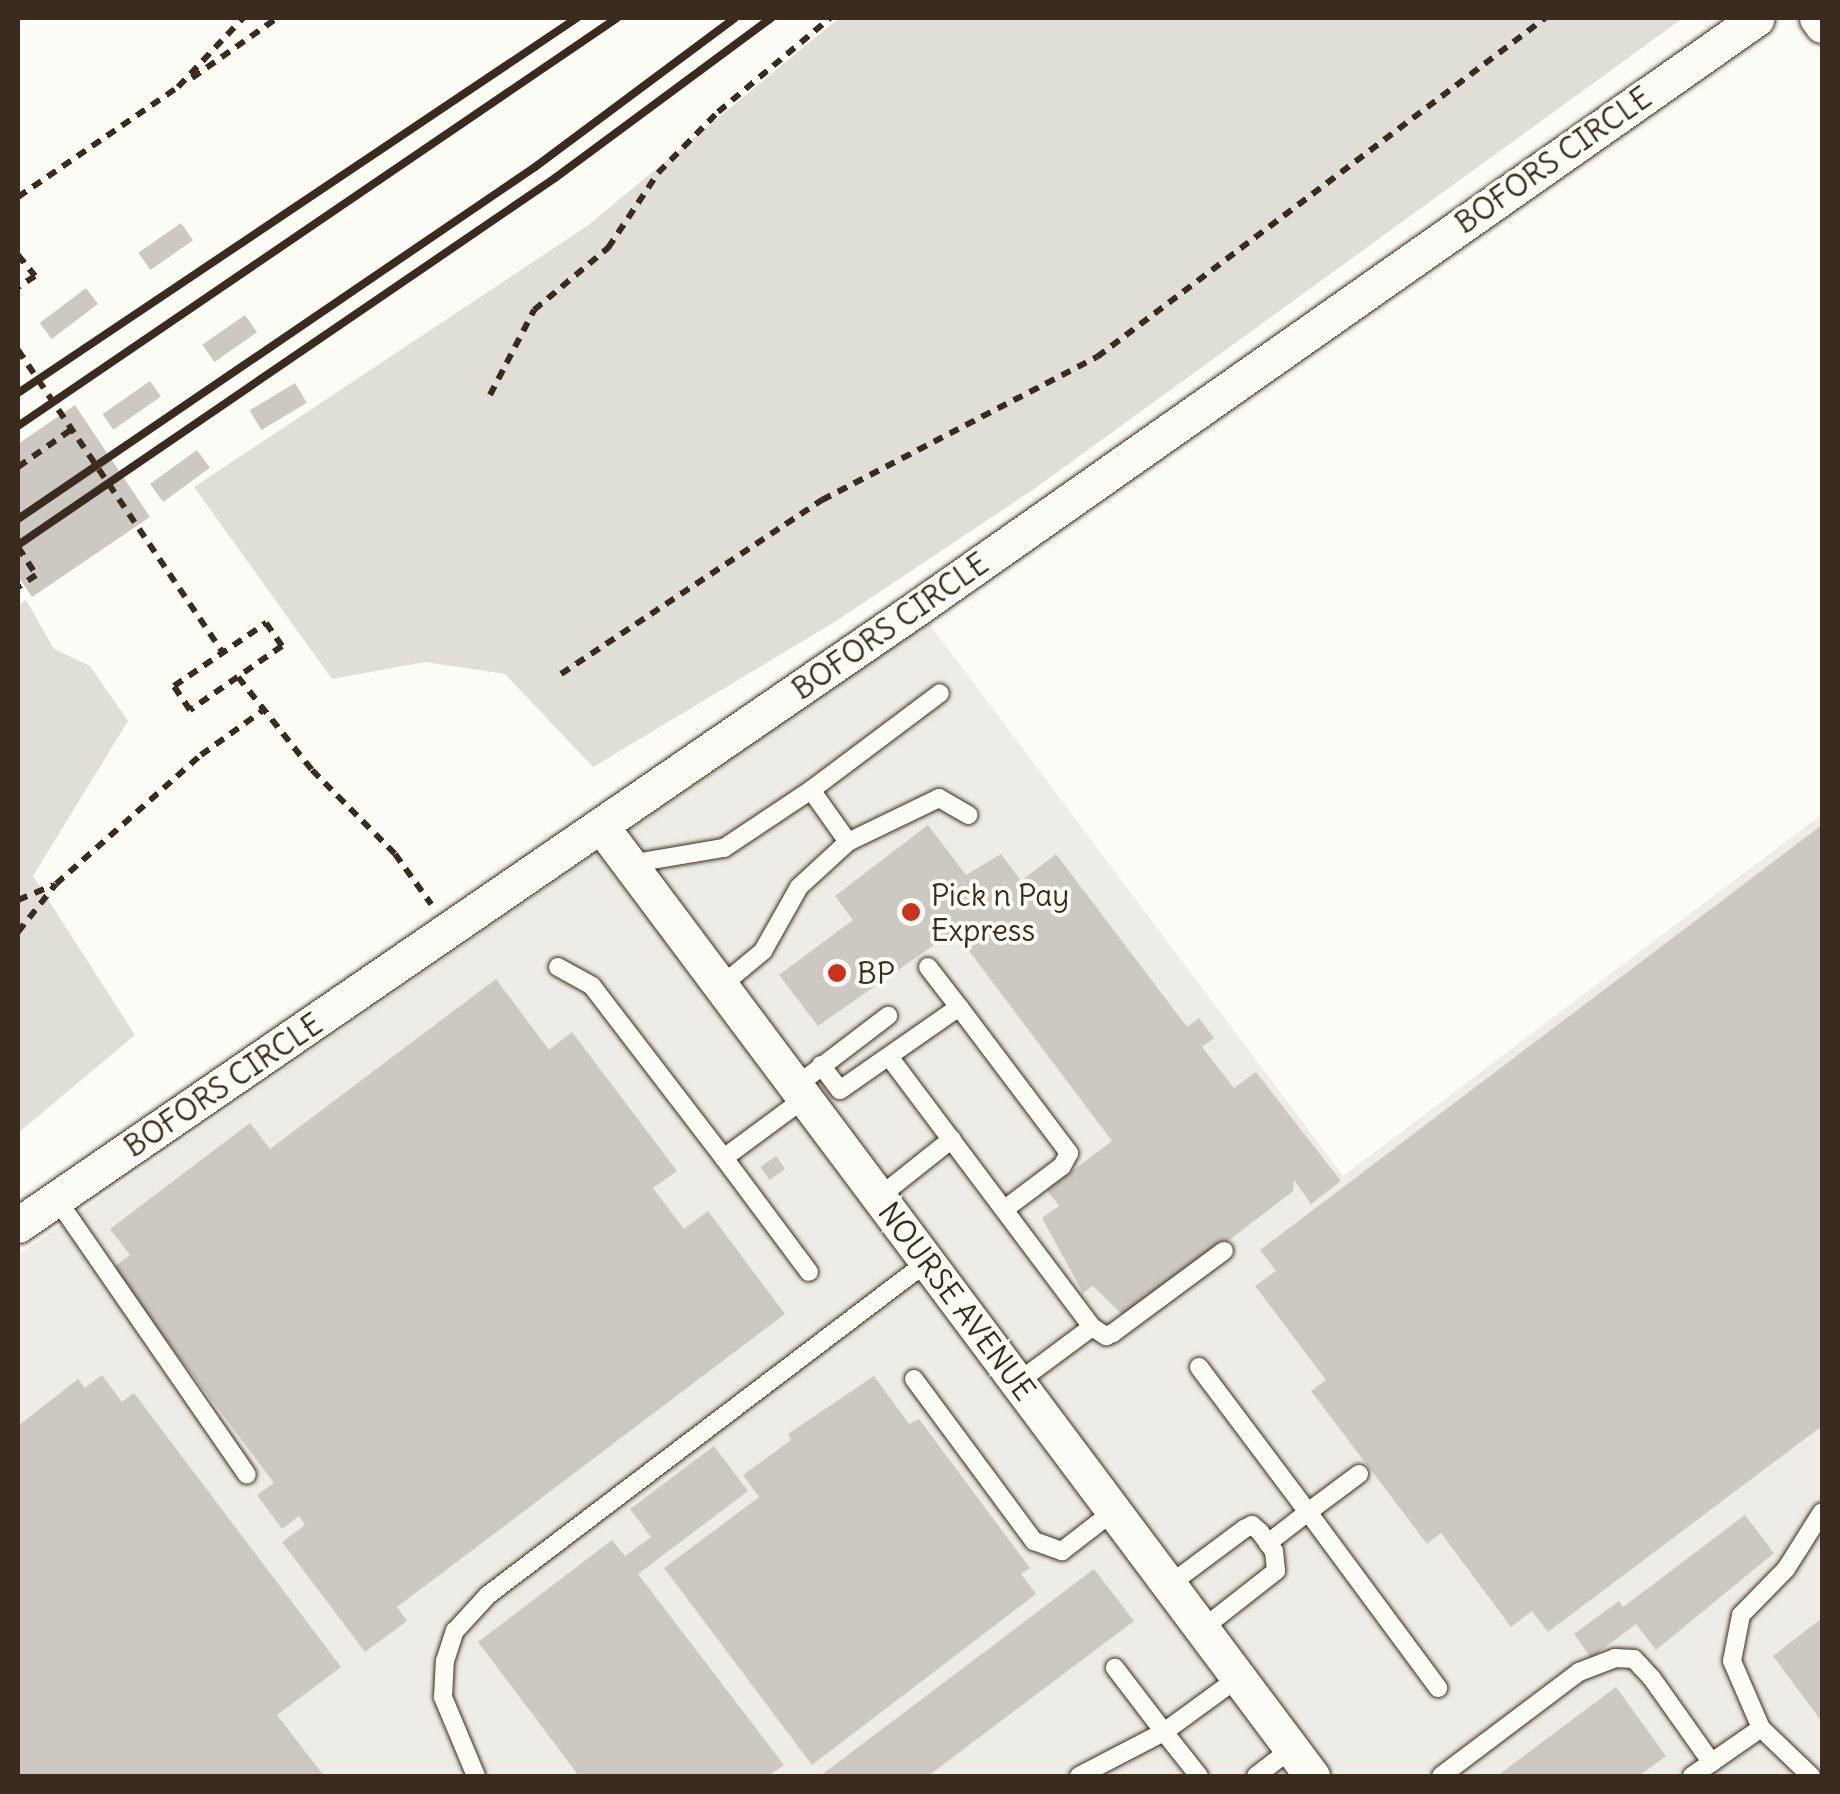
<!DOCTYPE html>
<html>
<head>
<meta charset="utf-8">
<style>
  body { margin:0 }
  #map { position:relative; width:1840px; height:1794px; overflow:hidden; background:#fdfcf7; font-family:Delius,sans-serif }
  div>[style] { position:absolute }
  .built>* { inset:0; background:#efece7 }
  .green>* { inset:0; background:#e1ded7 }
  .building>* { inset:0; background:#cdc8c2; transform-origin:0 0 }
  .path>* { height:6px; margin-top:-3px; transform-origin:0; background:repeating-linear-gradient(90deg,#3b2a1e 0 10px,transparent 0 18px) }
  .roads { filter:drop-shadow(0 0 2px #3b2a1e) drop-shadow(0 0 2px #3b2a1e) }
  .service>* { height:18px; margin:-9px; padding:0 9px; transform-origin:9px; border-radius:9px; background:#fdfcf7 }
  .minor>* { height:35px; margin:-17.5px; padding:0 17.5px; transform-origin:17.5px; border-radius:17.5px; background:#fdfcf7 }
  .rail>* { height:8px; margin:-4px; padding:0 4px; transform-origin:4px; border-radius:4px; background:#3b2a1e }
  .path-bridge>* { height:6px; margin-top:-3px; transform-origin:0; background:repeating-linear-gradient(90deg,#3b2a1e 0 10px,transparent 0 18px) }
  .dots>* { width:28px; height:28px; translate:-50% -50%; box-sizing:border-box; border:5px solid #fdfcf7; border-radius:50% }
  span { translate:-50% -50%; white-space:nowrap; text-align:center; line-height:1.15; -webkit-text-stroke:8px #fdfcf7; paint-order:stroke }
  .street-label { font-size:30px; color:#3b2a1e }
  .poi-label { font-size:30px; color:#3b2a1e }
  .left { translate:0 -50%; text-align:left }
  .frame { position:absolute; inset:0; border:20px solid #3b2a1e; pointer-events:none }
</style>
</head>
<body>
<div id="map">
  <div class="built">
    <div style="clip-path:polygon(928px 622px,1343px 1176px,1822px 814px,1822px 1776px,18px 1776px,18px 1255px)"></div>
  </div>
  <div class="green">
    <div style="clip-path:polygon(839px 18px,1683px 18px,1034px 489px,833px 623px,593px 767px,505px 674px,425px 662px,332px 679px,194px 487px,587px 226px)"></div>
    <div style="clip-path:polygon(26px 600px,54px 649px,90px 666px,128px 721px,33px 876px,135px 1035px,18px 1133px,18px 606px)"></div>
  </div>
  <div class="building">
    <div style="left:181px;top:223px;width:21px;height:52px;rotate:55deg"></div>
    <div style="left:86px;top:288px;width:20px;height:58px;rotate:53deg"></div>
    <div style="left:245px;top:315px;width:21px;height:52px;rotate:55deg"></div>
    <div style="left:150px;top:381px;width:19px;height:58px;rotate:55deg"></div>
    <div style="left:295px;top:383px;width:23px;height:53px;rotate:59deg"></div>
    <div style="clip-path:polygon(75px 405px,150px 517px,32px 597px,18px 576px,18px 444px)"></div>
    <div style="left:197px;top:450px;width:22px;height:58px;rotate:54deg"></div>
    <div style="clip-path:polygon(928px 825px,966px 875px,1001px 854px,1021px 881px,1056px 854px,1187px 1027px,1199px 1018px,1214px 1038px,1202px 1047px,1234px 1088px,1256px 1072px,1341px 1181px,1311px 1204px,1294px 1180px,1293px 1191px,1127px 1319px,1093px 1286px,1083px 1293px,1042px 1218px,1059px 1206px,1047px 1190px,1112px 1141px,954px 931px,818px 1026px,779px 975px,853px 920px,835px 896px)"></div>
    <div style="clip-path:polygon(1822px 825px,1822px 1426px,1548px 1632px,1532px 1611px,1511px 1627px,1441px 1533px,1427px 1544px,1311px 1391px,1326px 1380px,1255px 1286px,1276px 1271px,1260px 1250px)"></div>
    <div style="clip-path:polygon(496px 979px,549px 1050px,572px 1032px,677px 1171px,653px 1188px,684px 1229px,708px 1211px,785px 1314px,397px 1607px,407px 1621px,365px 1652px,282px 1542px,305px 1525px,299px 1516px,282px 1529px,257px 1495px,274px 1483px,112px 1268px,130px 1255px,110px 1229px,250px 1123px,270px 1149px)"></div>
    <div style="left:776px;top:1156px;width:16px;height:19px;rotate:55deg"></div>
    <div style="clip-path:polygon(102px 1375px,122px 1402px,134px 1393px,341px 1667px,277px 1715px,324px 1776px,18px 1776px,18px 1426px,78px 1379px,85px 1388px)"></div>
    <div style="clip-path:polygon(874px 1376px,909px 1424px,919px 1419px,1030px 1568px,1021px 1574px,1036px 1594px,812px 1765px,664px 1568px,759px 1497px,743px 1475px,791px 1440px,788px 1434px)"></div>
    <div style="clip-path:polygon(714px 1446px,748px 1491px,638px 1574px,784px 1765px,768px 1776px,579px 1776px,478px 1642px,612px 1540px,625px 1556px,651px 1537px,630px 1509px)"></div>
    <div style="clip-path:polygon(1745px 1515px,1774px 1553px,1656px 1650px,1636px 1624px,1591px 1658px,1574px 1634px,1619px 1601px,1623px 1607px)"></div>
    <div style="clip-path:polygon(1094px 1569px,1134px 1621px,928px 1776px,820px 1776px)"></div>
    <div style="clip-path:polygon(1822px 1618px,1822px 1722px,1773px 1656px)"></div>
    <div style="clip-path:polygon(1616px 1687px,1666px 1756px,1639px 1776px,1497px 1776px)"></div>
  </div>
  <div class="path">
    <div style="left:192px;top:78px;width:104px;rotate:-35.2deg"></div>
    <div style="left:18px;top:197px;width:194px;rotate:-34.5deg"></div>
    <div style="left:178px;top:87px;width:95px;rotate:-46.7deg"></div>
    <div style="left:18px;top:255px;width:27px;rotate:51deg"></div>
    <div style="left:35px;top:276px;width:20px;rotate:147deg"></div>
    <div style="left:490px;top:395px;width:96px;rotate:-62.6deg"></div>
    <div style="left:534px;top:310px;width:97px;rotate:-40deg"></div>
    <div style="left:608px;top:248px;width:90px;rotate:-56.3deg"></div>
    <div style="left:658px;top:173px;width:86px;rotate:-45.5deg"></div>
    <div style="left:718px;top:112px;width:146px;rotate:-40deg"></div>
    <div style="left:18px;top:467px;width:66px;rotate:-35.1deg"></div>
    <div style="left:18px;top:547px;width:33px;rotate:57deg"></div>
    <div style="left:36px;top:575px;width:22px;rotate:146deg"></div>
    <div style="left:266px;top:623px;width:28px;rotate:55deg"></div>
    <div style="left:282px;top:646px;width:112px;rotate:145.2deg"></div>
    <div style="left:190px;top:710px;width:29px;rotate:-124deg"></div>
    <div style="left:174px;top:686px;width:112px;rotate:-34.4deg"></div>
    <div style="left:561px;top:674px;width:314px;rotate:-33.7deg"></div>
    <div style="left:822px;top:500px;width:310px;rotate:-27.5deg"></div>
    <div style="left:1097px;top:357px;width:562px;rotate:-37.11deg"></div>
    <div style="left:238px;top:677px;width:119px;rotate:51.5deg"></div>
    <div style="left:312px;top:770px;width:118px;rotate:45.3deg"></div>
    <div style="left:395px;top:854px;width:62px;rotate:54.2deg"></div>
    <div style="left:18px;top:900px;width:38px;rotate:-23deg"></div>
    <div style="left:18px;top:932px;width:61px;rotate:-51.6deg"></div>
    <div style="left:56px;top:884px;width:194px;rotate:-41.7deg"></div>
    <div style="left:201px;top:755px;width:75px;rotate:-35.8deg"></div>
  </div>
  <div class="roads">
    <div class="service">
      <div style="left:848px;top:842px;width:64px;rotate:-125.4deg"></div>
      <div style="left:811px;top:790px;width:161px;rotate:-36.9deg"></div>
      <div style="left:629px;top:864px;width:96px;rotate:-9.6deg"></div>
      <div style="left:724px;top:848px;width:105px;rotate:-33.7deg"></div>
      <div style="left:558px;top:967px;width:39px;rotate:29deg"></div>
      <div style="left:592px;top:986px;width:217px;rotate:52.5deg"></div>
      <div style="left:928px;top:967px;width:51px;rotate:52.2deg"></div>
      <div style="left:721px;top:986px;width:55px;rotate:-39.8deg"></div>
      <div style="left:763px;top:951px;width:73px;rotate:-60.6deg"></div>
      <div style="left:799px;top:887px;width:67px;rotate:-42.6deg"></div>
      <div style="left:848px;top:842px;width:101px;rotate:-25.8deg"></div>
      <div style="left:939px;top:798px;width:34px;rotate:30deg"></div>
      <div style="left:890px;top:1058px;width:336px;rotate:53.1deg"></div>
      <div style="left:1092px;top:1327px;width:92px;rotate:143.4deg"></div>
      <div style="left:821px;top:1065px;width:31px;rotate:53deg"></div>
      <div style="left:840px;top:1090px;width:145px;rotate:-34.9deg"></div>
      <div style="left:959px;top:1007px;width:183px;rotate:53deg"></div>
      <div style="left:1069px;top:1153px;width:15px;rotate:118deg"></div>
      <div style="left:1062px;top:1166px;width:71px;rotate:143deg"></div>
      <div style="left:796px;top:1086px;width:116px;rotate:-37.3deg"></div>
      <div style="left:805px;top:1098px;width:101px;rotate:143.5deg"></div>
      <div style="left:724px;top:1158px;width:142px;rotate:53.3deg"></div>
      <div style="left:879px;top:1197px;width:93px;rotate:-38.5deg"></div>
      <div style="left:56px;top:1198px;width:336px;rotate:55.4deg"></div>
      <div style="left:1092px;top:1327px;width:17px;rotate:33deg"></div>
      <div style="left:1106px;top:1336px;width:8px;rotate:-23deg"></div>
      <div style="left:1113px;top:1333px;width:138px;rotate:-36.5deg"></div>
      <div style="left:1199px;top:1367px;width:181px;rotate:53.1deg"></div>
      <div style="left:1308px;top:1512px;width:51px;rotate:142.2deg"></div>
      <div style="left:914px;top:1379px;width:202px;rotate:53.5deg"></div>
      <div style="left:1034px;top:1541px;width:30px;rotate:20deg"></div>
      <div style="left:1062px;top:1551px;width:66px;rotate:-37.6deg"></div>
      <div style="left:1359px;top:1474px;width:64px;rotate:143.3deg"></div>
      <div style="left:1308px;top:1512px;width:219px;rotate:53.5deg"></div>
      <div style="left:1169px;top:1585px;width:94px;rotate:-36.7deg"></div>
      <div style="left:1244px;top:1529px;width:9px;rotate:-27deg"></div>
      <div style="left:1252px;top:1525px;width:11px;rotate:41deg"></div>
      <div style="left:1260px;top:1532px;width:24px;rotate:54deg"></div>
      <div style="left:1274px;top:1551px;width:20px;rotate:84deg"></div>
      <div style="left:1276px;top:1571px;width:94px;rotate:141.9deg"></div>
      <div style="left:476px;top:1776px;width:86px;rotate:-112.7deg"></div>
      <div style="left:443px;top:1697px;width:36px;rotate:-87deg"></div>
      <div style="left:445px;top:1661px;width:32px;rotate:-72deg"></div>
      <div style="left:455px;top:1631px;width:49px;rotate:-47.5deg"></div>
      <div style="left:488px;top:1595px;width:551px;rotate:-37.18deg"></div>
      <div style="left:1079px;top:1776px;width:96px;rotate:-27.4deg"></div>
      <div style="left:1164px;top:1732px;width:81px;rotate:-127.4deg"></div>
      <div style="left:1199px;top:1776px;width:56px;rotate:-128.5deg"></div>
      <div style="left:1164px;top:1732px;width:92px;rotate:-36.1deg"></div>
      <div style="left:1256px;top:1776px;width:44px;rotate:-37.6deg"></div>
      <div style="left:1441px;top:1776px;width:173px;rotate:-37deg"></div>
      <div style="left:1579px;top:1672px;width:39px;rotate:-21deg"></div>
      <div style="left:1615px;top:1658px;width:19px;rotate:3deg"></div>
      <div style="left:1634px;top:1659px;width:25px;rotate:47deg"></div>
      <div style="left:1651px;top:1677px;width:105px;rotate:54.7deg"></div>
      <div style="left:1692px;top:1776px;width:84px;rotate:-34.8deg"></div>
      <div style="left:1811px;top:1776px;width:69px;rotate:-136.2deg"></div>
      <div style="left:1761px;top:1728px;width:73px;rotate:-113.4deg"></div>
      <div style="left:1732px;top:1661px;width:47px;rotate:-78.9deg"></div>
      <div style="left:1741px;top:1615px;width:64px;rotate:-45.6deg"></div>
      <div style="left:1786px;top:1569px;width:67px;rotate:-57.7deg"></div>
    </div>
    <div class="minor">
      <div style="left:1817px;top:18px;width:9px;rotate:54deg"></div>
      <div style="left:601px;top:826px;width:1187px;rotate:53.19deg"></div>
      <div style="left:18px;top:1225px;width:1090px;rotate:-34.46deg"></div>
      <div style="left:917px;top:608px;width:1026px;rotate:-35.08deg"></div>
    </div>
  </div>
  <div class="rail">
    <div style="left:18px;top:393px;width:673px;rotate:-33.86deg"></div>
    <div style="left:18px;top:426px;width:725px;rotate:-34.26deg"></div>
    <div style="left:18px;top:519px;width:625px;rotate:-34.25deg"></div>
    <div style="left:535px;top:167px;width:249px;rotate:-36.7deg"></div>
    <div style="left:18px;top:545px;width:650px;rotate:-34.35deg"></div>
    <div style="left:555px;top:178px;width:269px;rotate:-36.5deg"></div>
  </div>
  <div class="path-bridge">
    <div style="left:18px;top:350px;width:366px;rotate:55.9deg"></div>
  </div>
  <div class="dots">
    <div style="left:911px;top:912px;background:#c8321e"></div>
    <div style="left:837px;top:973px;background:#c8321e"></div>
  </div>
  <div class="street-label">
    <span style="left:1553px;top:160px;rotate:-35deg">BOFORS CIRCLE</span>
    <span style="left:890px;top:626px;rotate:-35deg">BOFORS CIRCLE</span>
    <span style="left:223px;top:1085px;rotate:-34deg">BOFORS CIRCLE</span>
    <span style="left:957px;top:1301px;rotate:53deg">NOURSE AVENUE</span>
  </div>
  <div class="poi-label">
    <span class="left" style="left:931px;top:912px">Pick n Pay<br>Express</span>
    <span class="left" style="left:857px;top:973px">BP</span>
  </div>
  <div class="frame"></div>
</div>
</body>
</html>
